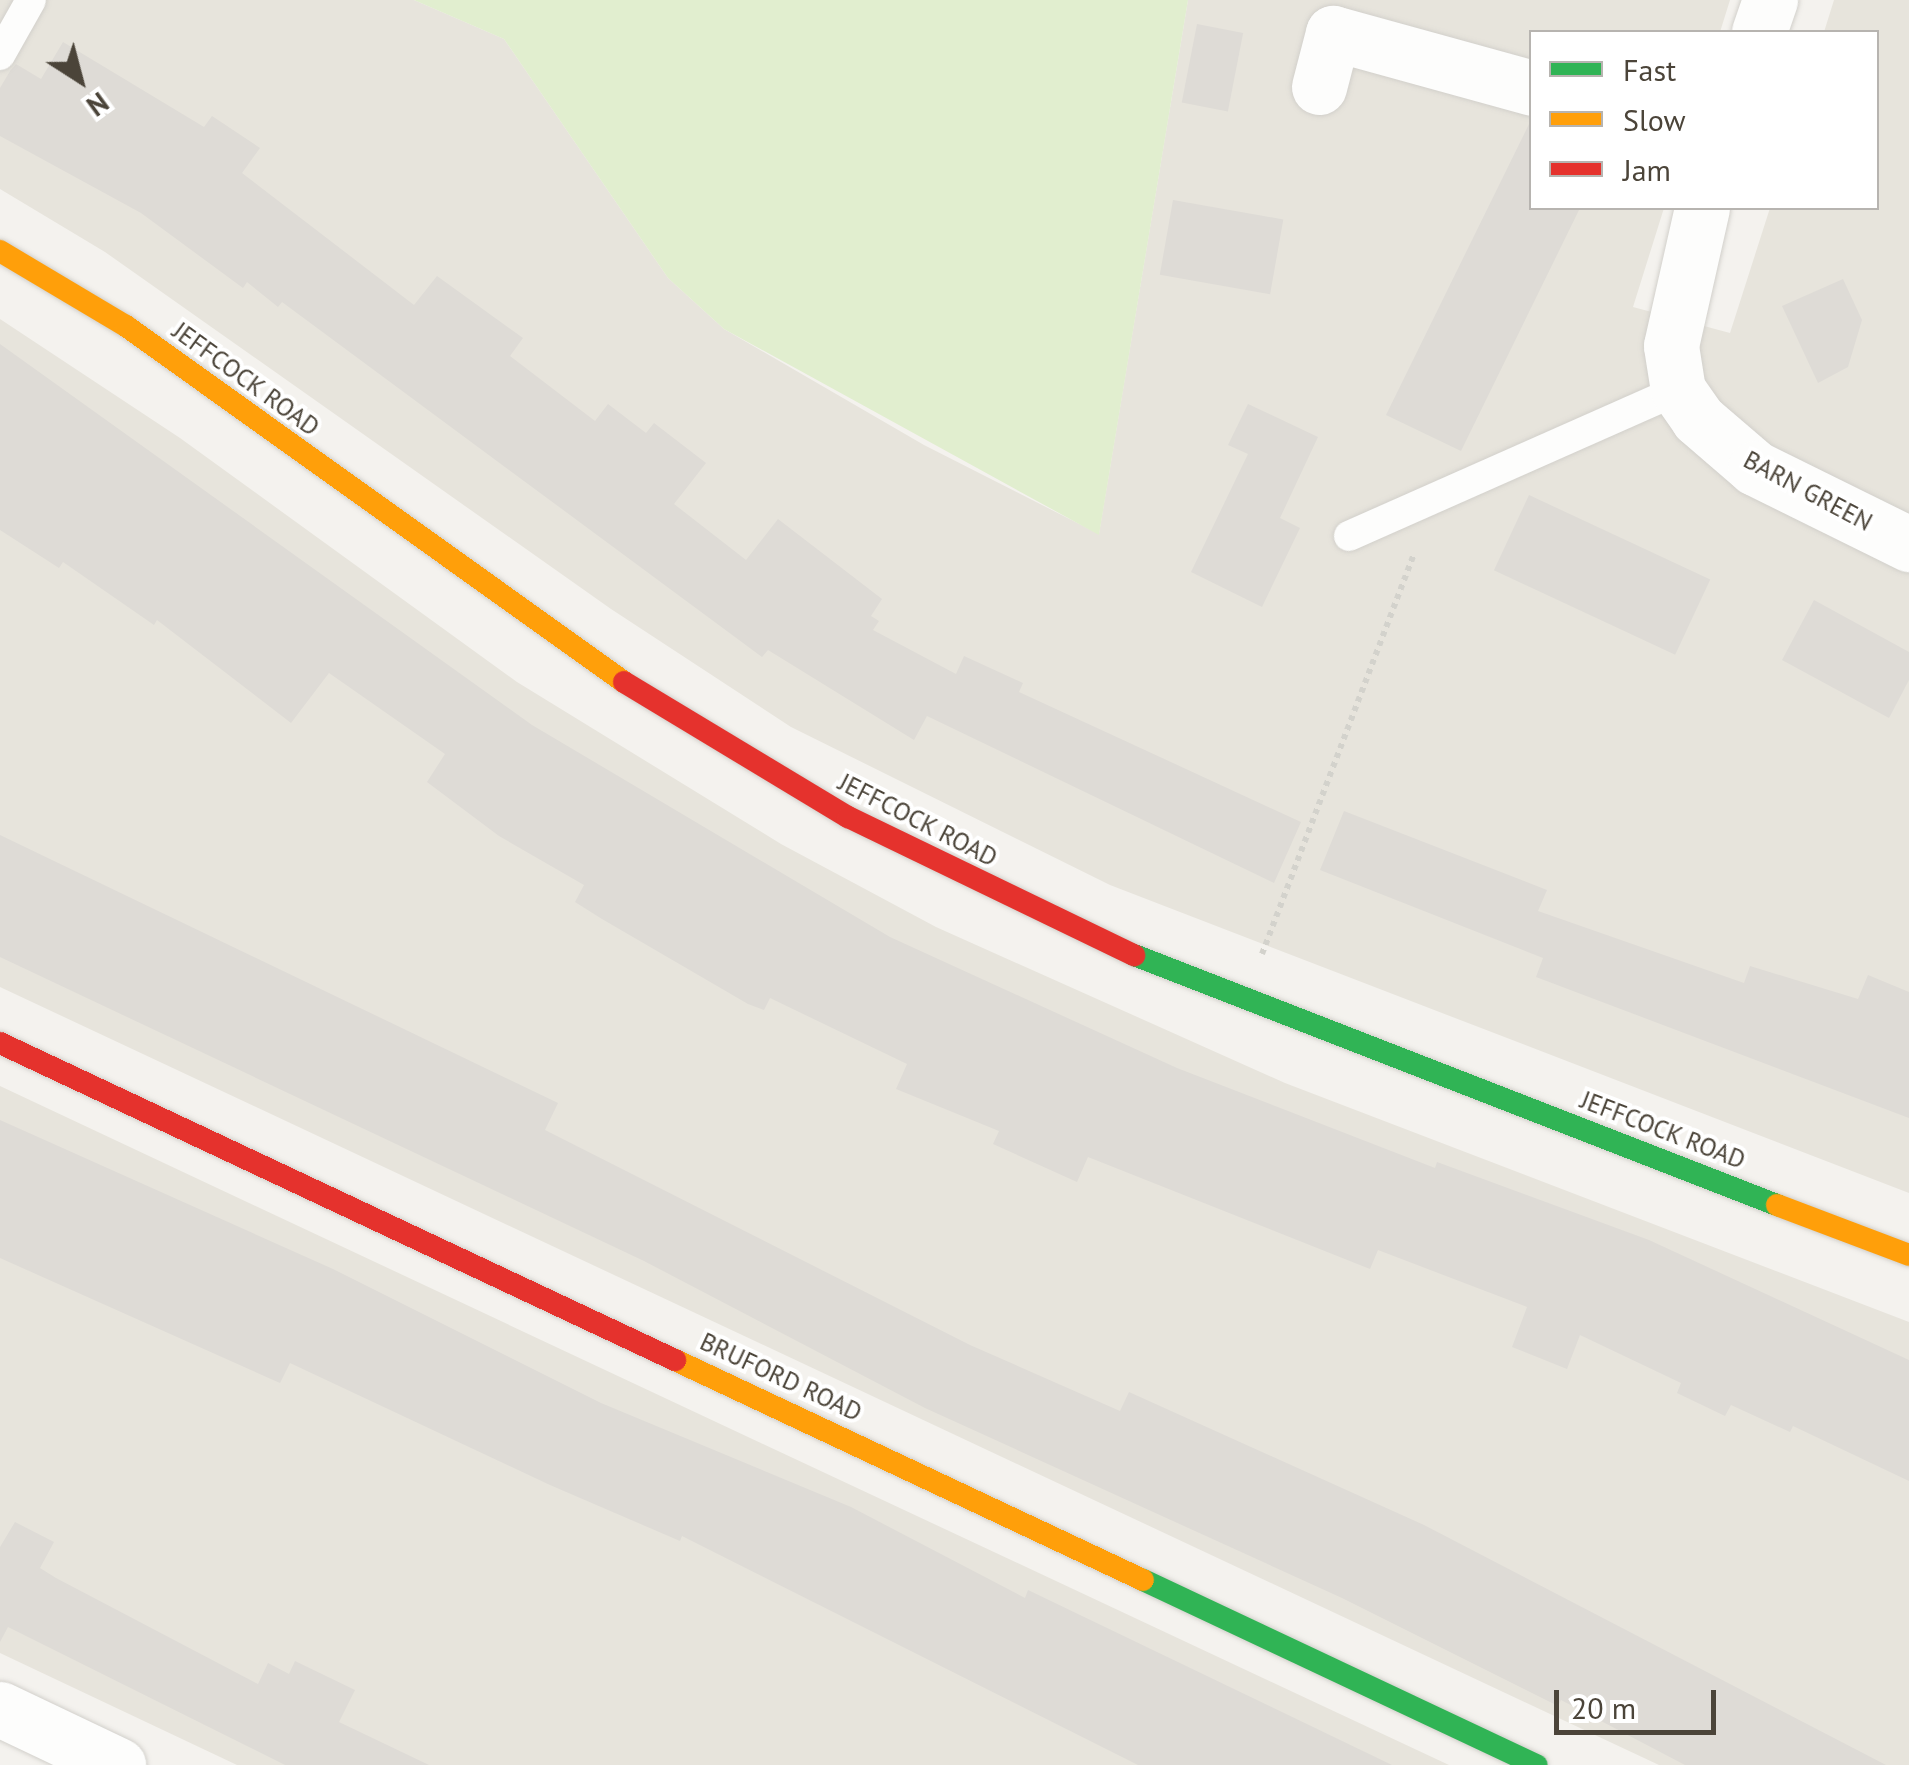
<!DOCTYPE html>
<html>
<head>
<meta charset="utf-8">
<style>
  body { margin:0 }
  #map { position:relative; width:1909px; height:1765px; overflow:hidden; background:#f4f2ee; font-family:"PT Sans",sans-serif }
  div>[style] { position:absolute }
  .residential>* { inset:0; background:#e7e4dc }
  .green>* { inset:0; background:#e1eecf }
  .building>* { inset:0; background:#dedbd6; transform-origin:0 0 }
  .path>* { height:6px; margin-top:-3px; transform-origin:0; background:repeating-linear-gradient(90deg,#d3d2cc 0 5px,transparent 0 10px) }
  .roads { filter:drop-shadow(0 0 2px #d2d0cb) drop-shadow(0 0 2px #d2d0cb) }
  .lane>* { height:30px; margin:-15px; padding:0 15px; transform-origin:15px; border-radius:15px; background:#fdfdfc }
  .street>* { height:55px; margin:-27.5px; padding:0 27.5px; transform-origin:27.5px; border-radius:27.5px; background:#fdfdfc }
  .fast>* { height:22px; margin:-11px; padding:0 11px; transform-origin:11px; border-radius:11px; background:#30b455 }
  .slow>* { height:22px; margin:-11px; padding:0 11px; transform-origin:11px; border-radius:11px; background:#ff9f0a }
  .jam>* { height:22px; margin:-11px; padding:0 11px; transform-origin:11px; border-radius:11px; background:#e5322d }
  span { translate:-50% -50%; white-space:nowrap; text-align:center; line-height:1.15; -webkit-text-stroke:8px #fff; paint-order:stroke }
  .street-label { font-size:25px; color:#4b4439 }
  .legend { position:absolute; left:1529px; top:30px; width:350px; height:180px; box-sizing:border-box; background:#fff; border:2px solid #b7b4b0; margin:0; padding:12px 18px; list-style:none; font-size:30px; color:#4b4439 }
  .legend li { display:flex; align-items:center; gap:20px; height:50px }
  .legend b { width:50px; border:2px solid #b7b4b0 }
  .north { position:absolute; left:30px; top:30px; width:100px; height:100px; -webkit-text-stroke:8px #fff; paint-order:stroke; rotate:144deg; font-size:28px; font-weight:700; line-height:40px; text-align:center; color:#4b4439 }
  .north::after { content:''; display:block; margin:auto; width:35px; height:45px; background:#4b4439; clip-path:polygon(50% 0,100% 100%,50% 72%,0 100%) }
  .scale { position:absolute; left:1554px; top:1690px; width:162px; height:45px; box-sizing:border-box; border:5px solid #4b4439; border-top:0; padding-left:12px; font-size:30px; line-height:35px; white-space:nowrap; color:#4b4439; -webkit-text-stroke:8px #fff; paint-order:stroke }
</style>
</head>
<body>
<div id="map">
  <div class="residential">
    <div style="clip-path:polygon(0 0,414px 0,504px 39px,668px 278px,724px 329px,924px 445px,1099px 534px,1188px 0,1730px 0,1720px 32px,1532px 32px,1532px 208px,1664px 208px,1633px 307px,1730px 333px,1770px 208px,1876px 208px,1876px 32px,1824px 32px,1834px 0,1909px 0,1909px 1193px,1110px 885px,791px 727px,611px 609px,105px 252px,0 189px)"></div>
    <div style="clip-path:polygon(0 319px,180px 438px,517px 682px,781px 844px,936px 927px,1285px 1083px,1909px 1322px,1909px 1765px,1659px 1765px,0 987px)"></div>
    <div style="clip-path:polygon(0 1086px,667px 1399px,1449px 1765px,237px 1765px,0 1653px)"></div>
  </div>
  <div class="green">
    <div style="clip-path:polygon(414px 0,1188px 0,1099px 535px,724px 329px,668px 278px,504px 39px)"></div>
  </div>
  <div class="building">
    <div style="left:1197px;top:24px;width:47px;height:80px;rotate:11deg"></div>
    <div style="clip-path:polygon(63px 42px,204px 127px,212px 116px,260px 148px,242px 173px,414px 305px,437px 276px,523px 338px,510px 356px,595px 421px,608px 404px,646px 433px,654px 423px,706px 463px,674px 504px,746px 560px,778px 519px,882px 599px,871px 616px,879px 621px,873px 630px,956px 674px,964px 656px,1023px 683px,1019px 692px,1301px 822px,1274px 883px,927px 716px,914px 740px,768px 650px,762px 657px,282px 302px,278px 307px,247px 282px,243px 288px,141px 213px,0 136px,0 88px,10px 71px,16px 64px,41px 79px)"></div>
    <div style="clip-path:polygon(1532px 118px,1532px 208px,1580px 208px,1461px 451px,1386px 415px)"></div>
    <div style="left:1173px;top:200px;width:112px;height:76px;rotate:10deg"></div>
    <div style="clip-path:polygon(1843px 279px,1862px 320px,1848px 367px,1818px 383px,1782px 306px)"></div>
    <div style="clip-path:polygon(0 344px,532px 725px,890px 937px,1177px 1068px,1435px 1168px,1437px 1162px,1649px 1240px,1909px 1360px,1909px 1481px,1793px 1426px,1790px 1432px,1731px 1405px,1725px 1416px,1677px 1393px,1681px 1383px,1580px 1335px,1567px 1369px,1512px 1347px,1527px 1307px,1378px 1250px,1370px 1269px,1088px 1157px,1077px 1182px,993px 1144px,999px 1131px,896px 1089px,907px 1064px,770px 998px,764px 1010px,748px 1004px,602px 919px,575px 902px,584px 885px,499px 836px,427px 782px,445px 754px,329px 673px,291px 723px,157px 620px,154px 625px,63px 562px,59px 568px,0 530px)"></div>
    <div style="clip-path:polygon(1248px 404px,1318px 437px,1280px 518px,1300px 528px,1262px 607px,1191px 572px,1248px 454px,1228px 445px)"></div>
    <div style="left:1529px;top:495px;width:200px;height:83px;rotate:25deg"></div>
    <div style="clip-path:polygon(1814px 600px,1909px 652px,1909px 680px,1889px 718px,1782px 660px)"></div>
    <div style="clip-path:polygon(1344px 811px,1547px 890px,1538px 911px,1744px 983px,1750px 966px,1858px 999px,1868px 975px,1909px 992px,1909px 1118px,1536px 977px,1543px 958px,1320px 870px)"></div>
    <div style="clip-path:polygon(0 835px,558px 1103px,545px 1130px,970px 1345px,1120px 1411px,1129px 1392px,1424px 1525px,1886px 1765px,1685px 1765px,1561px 1700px,1558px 1706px,1342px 1598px,925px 1408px,644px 1261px,0 957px)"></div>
    <div style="clip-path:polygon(0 1120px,333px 1269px,601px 1403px,851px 1507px,1025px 1598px,1028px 1590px,1392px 1765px,1138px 1765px,682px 1536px,680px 1541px,550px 1485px,290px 1363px,280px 1383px,0 1258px)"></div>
    <div style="clip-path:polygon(15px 1522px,54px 1542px,40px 1568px,56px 1578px,258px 1684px,268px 1663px,289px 1674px,295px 1661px,355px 1690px,339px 1722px,429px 1765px,285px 1765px,8px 1627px,0 1642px,0 1547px)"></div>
  </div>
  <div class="path">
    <div style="left:1262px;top:954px;width:428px;rotate:-69.2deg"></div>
  </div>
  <div class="roads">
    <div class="lane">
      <div style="left:0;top:55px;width:63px;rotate:-60.6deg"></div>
      <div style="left:1349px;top:536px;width:360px;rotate:-23.9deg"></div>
    </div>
    <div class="street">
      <div style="left:1759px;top:32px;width:34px;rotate:-71deg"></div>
      <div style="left:1319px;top:87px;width:56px;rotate:-75.5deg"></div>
      <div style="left:1333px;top:33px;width:206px;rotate:15.4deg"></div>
      <div style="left:1702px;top:208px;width:141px;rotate:102.7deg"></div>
      <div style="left:1671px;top:346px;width:45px;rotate:81deg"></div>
      <div style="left:1678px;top:390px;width:35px;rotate:55deg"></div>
      <div style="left:1698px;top:419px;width:75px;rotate:40.7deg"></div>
      <div style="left:1755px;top:468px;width:172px;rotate:26.3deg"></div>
      <div style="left:0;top:1709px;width:131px;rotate:25.4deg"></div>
    </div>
    <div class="fast">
      <div style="left:1134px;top:955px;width:690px;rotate:21.25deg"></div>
      <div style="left:1143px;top:1580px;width:435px;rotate:25.2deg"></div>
    </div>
    <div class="slow">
      <div style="left:0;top:251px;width:147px;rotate:30.8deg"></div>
      <div style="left:126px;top:326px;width:612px;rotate:35.56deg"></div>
      <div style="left:1777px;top:1205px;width:141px;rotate:20.7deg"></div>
      <div style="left:675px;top:1360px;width:517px;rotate:25.18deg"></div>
    </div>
    <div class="jam">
      <div style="left:624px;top:682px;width:262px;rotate:31.1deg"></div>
      <div style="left:848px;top:817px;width:318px;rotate:25.8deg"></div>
      <div style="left:0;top:1043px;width:746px;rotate:25.16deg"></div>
    </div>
  </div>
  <div class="street-label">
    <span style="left:246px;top:379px;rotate:36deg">JEFFCOCK ROAD</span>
    <span style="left:1808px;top:491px;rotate:28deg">BARN GREEN</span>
    <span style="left:918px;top:820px;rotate:27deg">JEFFCOCK ROAD</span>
    <span style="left:1663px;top:1130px;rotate:21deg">JEFFCOCK ROAD</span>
    <span style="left:781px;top:1377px;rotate:25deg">BRUFORD ROAD</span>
  </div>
  <ul class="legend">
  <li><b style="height:12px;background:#30b455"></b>Fast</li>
  <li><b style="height:12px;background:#ff9f0a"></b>Slow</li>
  <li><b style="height:12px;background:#e5322d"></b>Jam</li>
  </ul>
  <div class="north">N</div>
  <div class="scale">20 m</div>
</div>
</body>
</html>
